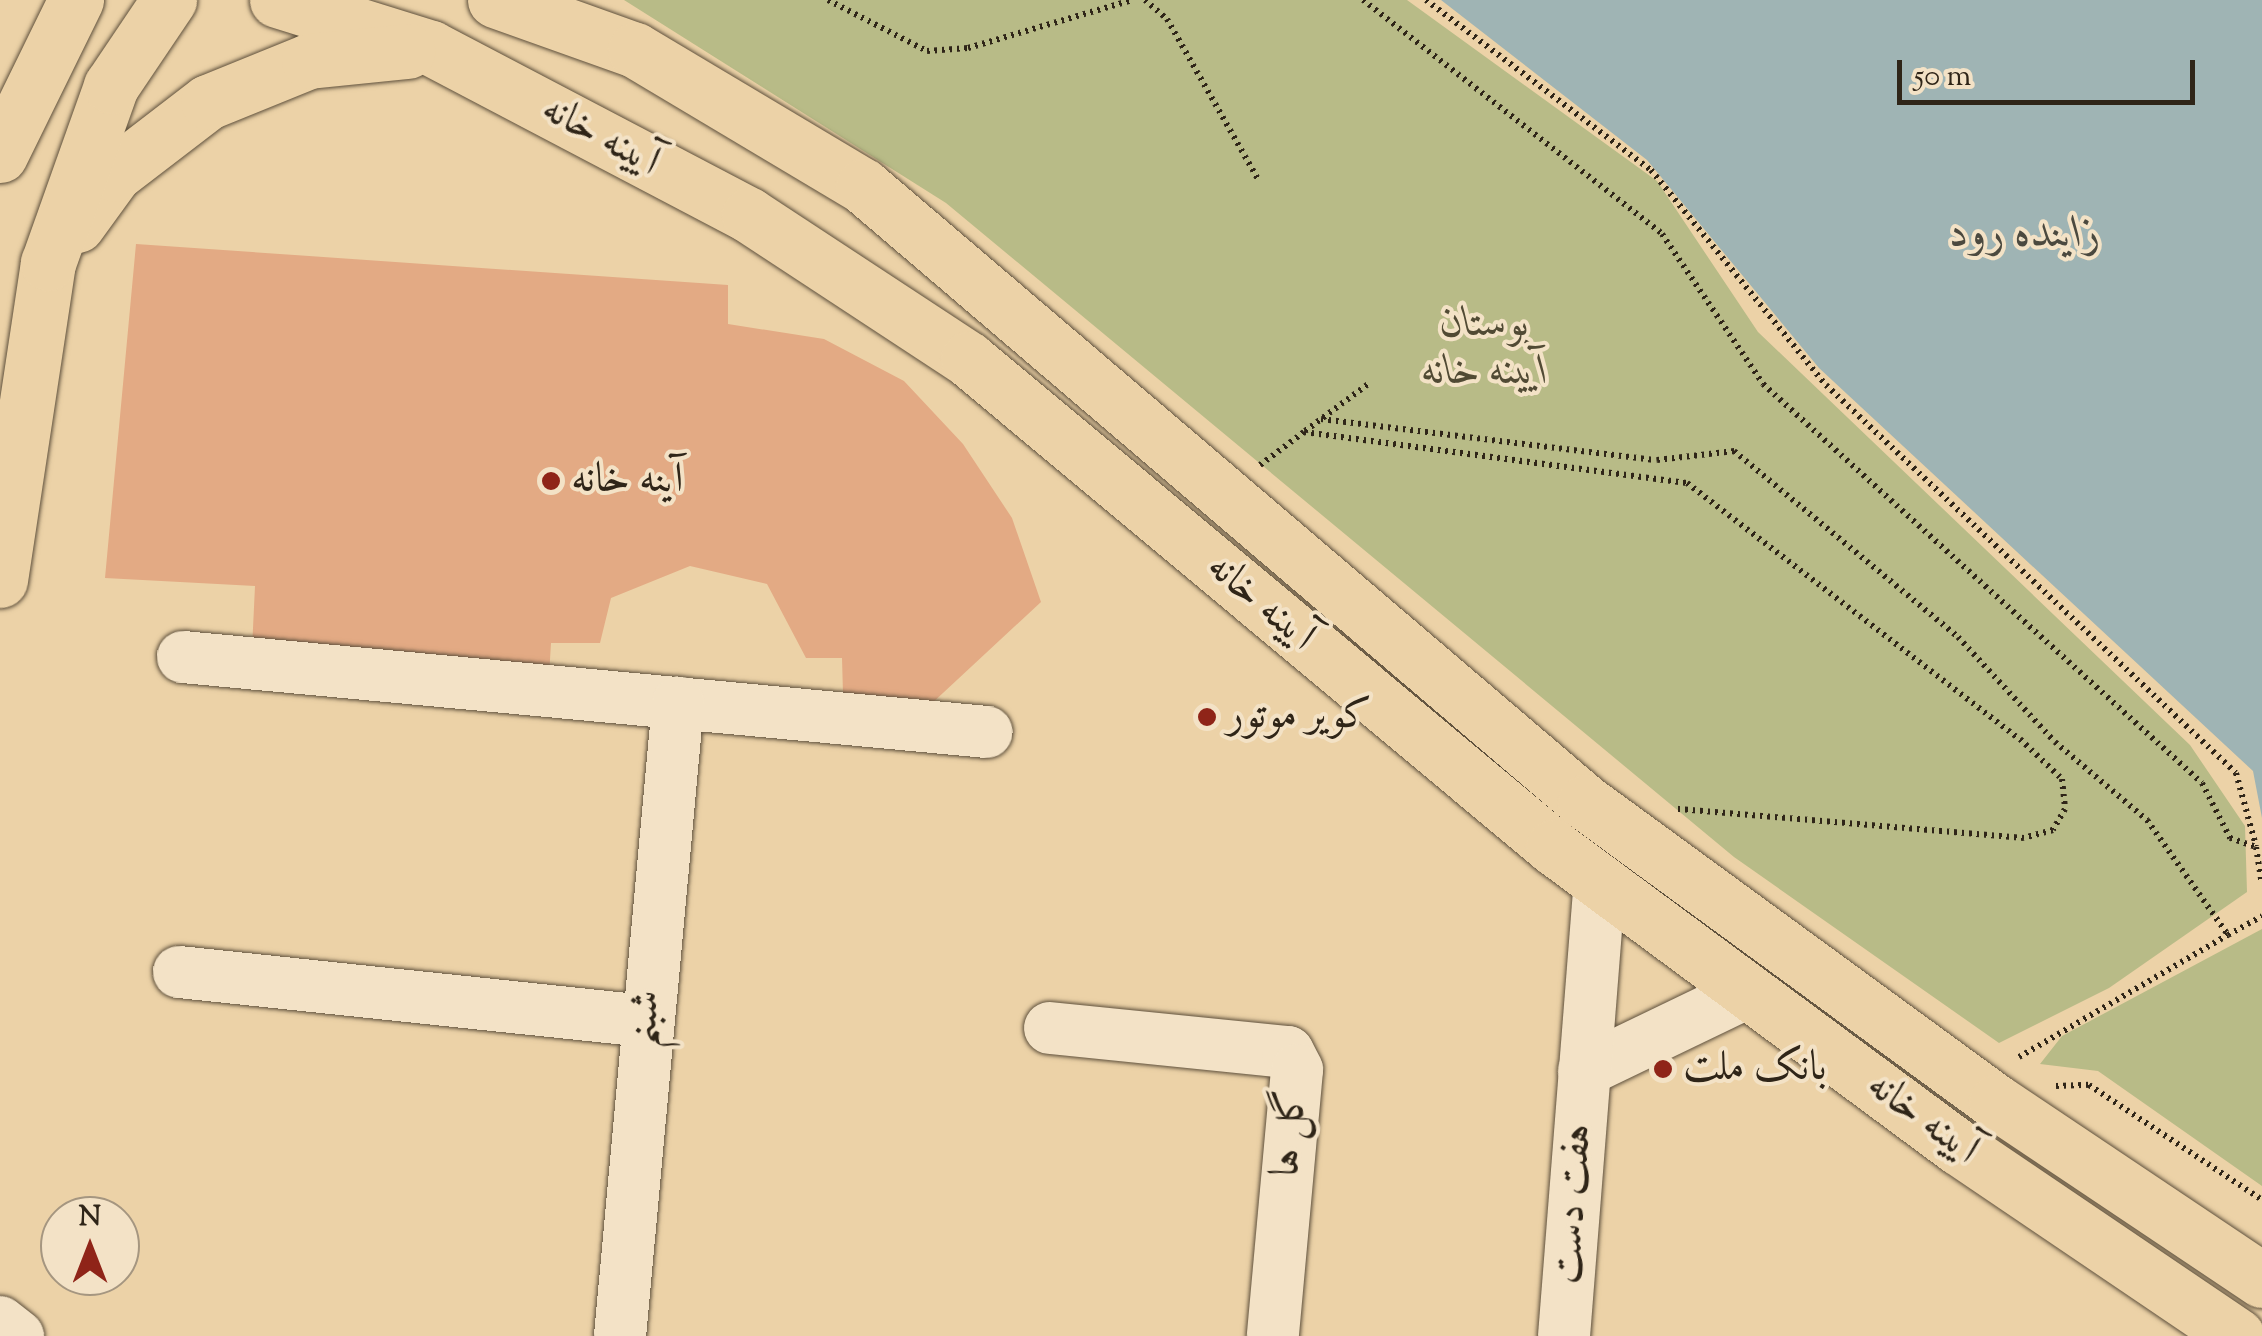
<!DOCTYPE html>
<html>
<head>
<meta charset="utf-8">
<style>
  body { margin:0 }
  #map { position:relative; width:2262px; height:1336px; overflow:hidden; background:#ecd2a7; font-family:"Sorts Mill Goudy",Amiri,serif }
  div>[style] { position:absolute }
  .green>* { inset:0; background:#b8bb87 }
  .water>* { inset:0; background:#9fb4b4 }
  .building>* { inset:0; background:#e3aa84 }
  .path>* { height:6px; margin-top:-3px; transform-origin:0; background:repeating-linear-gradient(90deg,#2f2518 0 2.5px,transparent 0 7.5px) }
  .roads { filter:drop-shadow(0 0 2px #5e503c) drop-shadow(0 0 2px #5e503c) }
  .minor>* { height:52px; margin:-26px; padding:0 26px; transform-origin:26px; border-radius:26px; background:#f3e2c6 }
  .major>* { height:55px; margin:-27.5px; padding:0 27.5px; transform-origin:27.5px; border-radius:27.5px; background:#ecd2a7 }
  .dots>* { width:28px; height:28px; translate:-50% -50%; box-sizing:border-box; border:5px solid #f3e2c6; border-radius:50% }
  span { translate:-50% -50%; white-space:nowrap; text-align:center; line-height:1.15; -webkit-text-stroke:8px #f3e2c6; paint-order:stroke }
  .street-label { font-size:42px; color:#2f2518 }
  .park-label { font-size:42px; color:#514a34; font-style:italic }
  .poi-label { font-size:42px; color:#2f2518 }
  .left { translate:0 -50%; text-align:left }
  .water-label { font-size:45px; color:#4b493f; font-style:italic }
  .north { position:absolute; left:40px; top:1196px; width:100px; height:100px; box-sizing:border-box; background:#f3e2c6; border:2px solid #a59680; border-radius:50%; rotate:0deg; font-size:28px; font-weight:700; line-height:40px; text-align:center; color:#2f2518 }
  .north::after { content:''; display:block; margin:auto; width:35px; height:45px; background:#8f2418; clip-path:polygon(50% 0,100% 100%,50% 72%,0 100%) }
  .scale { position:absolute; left:1897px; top:60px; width:298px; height:45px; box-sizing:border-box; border:5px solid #2f2518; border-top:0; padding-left:12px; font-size:30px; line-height:35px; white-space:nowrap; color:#2f2518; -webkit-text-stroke:8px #f3e2c6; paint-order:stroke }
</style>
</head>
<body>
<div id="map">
  <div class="green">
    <div style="clip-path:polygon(624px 0,1407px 0,1657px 181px,1758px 332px,2190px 745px,2245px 826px,2247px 892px,2109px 988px,1999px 1043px,1734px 857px,946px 203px)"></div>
    <div style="clip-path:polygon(2262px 929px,2262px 1186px,2098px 1071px,2040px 1064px,2062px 1036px)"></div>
  </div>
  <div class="water">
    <div style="clip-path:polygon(1441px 0,2262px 0,2262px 818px,2253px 771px,1819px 368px,1647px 160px)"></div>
  </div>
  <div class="building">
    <div style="clip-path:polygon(136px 244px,728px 285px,728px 324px,824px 339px,904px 381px,963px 444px,1012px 518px,1041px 602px,929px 706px,843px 694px,842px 658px,806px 658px,767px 584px,690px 566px,611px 598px,600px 643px,551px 643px,549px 676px,252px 649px,255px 586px,105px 578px)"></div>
  </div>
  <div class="path">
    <div style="left:828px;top:0;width:111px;rotate:27.3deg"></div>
    <div style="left:927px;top:51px;width:41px;rotate:-4.2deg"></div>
    <div style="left:968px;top:48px;width:171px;rotate:-16.3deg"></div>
    <div style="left:1145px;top:0;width:29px;rotate:41deg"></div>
    <div style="left:1167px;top:19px;width:186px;rotate:60.4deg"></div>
    <div style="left:1363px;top:0;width:380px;rotate:38deg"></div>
    <div style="left:1662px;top:234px;width:181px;rotate:56deg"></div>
    <div style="left:1763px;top:384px;width:593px;rotate:42.27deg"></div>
    <div style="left:2202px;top:783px;width:62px;rotate:63deg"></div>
    <div style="left:2230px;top:838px;width:28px;rotate:19deg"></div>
    <div style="left:2256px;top:847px;width:37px;rotate:81deg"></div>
    <div style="left:1426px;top:0;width:282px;rotate:37.1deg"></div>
    <div style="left:1651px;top:170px;width:277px;rotate:50.9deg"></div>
    <div style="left:1826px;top:385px;width:564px;rotate:43.42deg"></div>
    <div style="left:2236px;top:773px;width:76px;rotate:74.7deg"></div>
    <div style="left:1321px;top:419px;width:338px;rotate:7deg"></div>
    <div style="left:1657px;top:460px;width:78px;rotate:-6.7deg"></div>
    <div style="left:1734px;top:451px;width:291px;rotate:39.7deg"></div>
    <div style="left:1958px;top:637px;width:143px;rotate:47.3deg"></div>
    <div style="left:2055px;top:742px;width:121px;rotate:40.3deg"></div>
    <div style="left:2147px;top:820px;width:141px;rotate:54.8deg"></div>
    <div style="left:2228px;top:935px;width:39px;rotate:-29deg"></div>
    <div style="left:1305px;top:431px;width:79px;rotate:-36.7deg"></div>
    <div style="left:1260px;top:465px;width:55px;rotate:-36.9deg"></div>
    <div style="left:1304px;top:432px;width:386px;rotate:7.6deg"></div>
    <div style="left:1687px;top:483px;width:420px;rotate:37.6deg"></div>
    <div style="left:2020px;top:739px;width:58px;rotate:43.6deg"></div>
    <div style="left:2062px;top:779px;width:30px;rotate:84deg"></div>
    <div style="left:2065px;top:809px;width:24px;rotate:120deg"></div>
    <div style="left:2053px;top:830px;width:30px;rotate:165deg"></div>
    <div style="left:2024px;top:838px;width:349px;rotate:-175.2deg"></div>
    <div style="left:2019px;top:1057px;width:242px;rotate:-30.3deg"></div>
    <div style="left:2056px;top:1086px;width:33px;rotate:-2deg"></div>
    <div style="left:2089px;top:1085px;width:208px;rotate:33.6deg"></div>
  </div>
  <div class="roads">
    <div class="minor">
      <div style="left:183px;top:657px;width:807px;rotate:5.33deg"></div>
      <div style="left:179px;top:972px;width:469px;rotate:6deg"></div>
      <div style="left:1050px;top:1028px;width:239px;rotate:5.8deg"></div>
      <div style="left:1288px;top:1052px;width:20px;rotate:63deg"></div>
      <div style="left:1297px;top:1070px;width:267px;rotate:95.2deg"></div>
      <div style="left:1584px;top:1071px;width:182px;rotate:-25.7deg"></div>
      <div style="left:0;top:1322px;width:23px;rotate:38deg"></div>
      <div style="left:620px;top:1336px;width:636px;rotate:-84.76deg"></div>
      <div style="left:1564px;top:1336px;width:455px;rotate:-85.5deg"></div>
    </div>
    <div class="major">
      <div style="left:277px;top:0;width:161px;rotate:17.3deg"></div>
      <div style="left:431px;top:48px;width:359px;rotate:27.7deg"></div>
      <div style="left:749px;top:215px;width:262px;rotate:33.3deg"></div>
      <div style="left:968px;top:359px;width:762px;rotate:39.83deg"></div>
      <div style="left:1553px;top:847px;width:504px;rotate:36.53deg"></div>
      <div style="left:1958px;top:1147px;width:337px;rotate:34.1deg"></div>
      <div style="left:495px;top:0;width:149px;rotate:19.7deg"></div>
      <div style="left:635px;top:50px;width:265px;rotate:30.8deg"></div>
      <div style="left:863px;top:186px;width:949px;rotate:40.47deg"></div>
      <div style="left:1585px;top:802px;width:509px;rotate:36.13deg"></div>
      <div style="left:1996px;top:1102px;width:320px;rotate:33.8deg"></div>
      <div style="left:0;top:155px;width:173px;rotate:-63.9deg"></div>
      <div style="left:77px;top:225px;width:63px;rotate:-54deg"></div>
      <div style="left:114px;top:174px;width:118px;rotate:-37.5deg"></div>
      <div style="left:208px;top:102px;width:109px;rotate:-22.1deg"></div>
      <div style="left:309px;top:61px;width:99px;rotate:-5.8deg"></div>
      <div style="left:0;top:580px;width:321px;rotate:-81.4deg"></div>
      <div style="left:48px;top:263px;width:188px;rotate:-70.4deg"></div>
      <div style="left:111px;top:86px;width:104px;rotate:-56deg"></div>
    </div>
  </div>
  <div class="dots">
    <div style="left:551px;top:481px;background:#8f2418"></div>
    <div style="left:1207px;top:717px;background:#8f2418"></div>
    <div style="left:1663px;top:1069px;background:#8f2418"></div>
  </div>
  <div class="street-label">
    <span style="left:600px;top:137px;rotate:28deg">آیینه خانه</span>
    <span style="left:1260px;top:603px;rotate:40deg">آیینه خانه</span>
    <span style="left:646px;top:1019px;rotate:-85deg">شبنم</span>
    <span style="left:1922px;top:1119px;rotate:36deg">آیینه خانه</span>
    <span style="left:1291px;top:1133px;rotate:-85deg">گل ها</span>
    <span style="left:1574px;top:1204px;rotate:-86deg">هفت دست</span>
  </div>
  <div class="park-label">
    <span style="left:1485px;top:349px">بوستان<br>آیینه خانه</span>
  </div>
  <div class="poi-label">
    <span class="left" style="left:571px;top:481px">آینه خانه</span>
    <span class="left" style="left:1227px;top:717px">کویر موتور</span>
    <span class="left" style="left:1683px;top:1069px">بانک ملت</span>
  </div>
  <div class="water-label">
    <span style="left:2025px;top:236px">زاینده رود</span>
  </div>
  <div class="north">N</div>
  <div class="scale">50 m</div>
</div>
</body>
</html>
